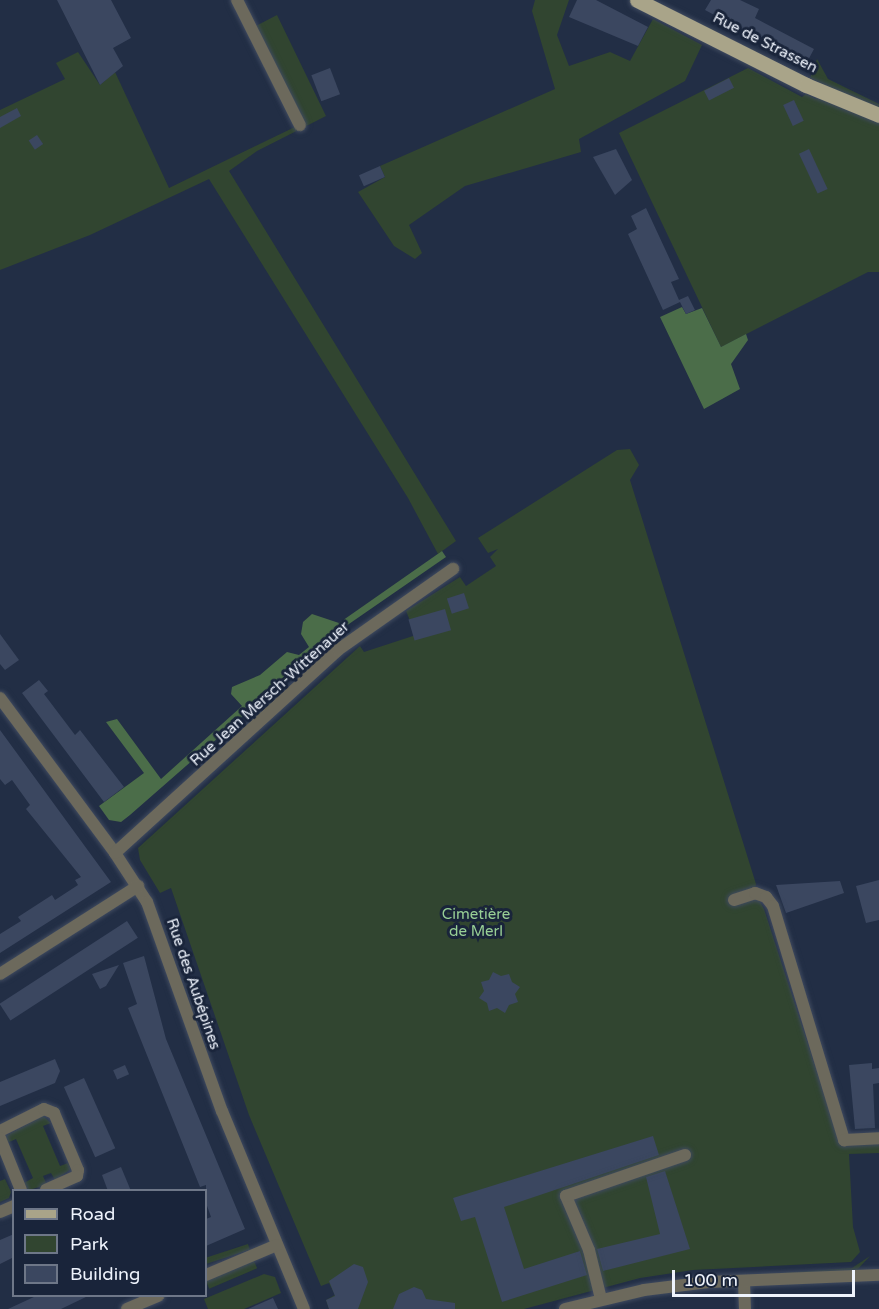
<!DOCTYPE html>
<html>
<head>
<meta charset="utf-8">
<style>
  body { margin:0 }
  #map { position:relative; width:879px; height:1309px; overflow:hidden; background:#222e45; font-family:"Varela Round",sans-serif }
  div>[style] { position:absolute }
  .green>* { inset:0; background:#314530; transform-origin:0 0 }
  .forest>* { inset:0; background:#4b6d49 }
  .building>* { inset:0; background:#3b4760; transform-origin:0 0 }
  .roads { filter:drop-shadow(0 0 2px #3f4a5f) drop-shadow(0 0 2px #3f4a5f) }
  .minor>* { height:12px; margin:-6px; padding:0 6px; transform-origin:6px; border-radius:6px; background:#6c695c }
  .major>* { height:15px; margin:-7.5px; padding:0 7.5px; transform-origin:7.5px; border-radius:7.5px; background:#a9a489 }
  span { translate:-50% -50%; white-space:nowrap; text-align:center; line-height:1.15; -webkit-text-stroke:6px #19243a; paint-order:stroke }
  .street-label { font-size:15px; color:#eef3fc }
  .park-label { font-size:15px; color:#98cf95 }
  .legend { position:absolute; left:12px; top:1189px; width:195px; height:108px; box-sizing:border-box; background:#19243a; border:2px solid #6e7788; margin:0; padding:8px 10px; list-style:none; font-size:18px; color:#eef3fc }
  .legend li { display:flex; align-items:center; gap:12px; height:30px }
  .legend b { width:30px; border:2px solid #6e7788 }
  .scale { position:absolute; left:672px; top:1270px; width:183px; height:27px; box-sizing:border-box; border:3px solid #eef3fc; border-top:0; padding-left:8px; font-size:18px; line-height:21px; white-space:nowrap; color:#eef3fc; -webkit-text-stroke:4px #19243a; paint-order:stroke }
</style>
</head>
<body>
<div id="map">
  <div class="green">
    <div style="clip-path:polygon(535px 0,569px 0,557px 35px,569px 66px,610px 52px,630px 61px,653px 19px,702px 45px,685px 81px,579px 139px,581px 152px,465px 186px,409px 225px,422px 253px,415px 259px,394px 246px,358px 192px,385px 177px,380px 166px,555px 89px,532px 11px)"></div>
    <div style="clip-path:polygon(277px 15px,326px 116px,257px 151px,229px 171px,456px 541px,438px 554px,408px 498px,209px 179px,90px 235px,0 270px,0 110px,65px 79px,56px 63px,78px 52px,100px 85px,115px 72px,169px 188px,299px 125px,250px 29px)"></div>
    <div style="clip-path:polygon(817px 59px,828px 79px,879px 104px,879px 272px,868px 272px,721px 347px,619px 133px,748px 68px,802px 97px,806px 94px,816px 99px,823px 84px,810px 78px)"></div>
    <div style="clip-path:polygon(630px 449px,639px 465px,630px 480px,756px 884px,755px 893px,764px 909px,840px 1143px,879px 1142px,879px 1153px,849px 1154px,853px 1227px,860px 1252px,851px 1262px,693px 1270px,640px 1278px,524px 1309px,329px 1309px,326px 1300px,335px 1295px,329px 1283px,321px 1286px,249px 1115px,171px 888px,160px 893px,140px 860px,138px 848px,360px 646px,364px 652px,416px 635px,406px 611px,460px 577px,466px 586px,496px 566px,490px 557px,498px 549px,488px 553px,478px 538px,617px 450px)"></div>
    <div style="clip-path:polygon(43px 1116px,51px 1123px,43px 1126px,60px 1166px,68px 1163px,71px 1169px,55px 1180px,51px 1173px,43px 1176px,47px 1185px,28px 1190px,24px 1183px,33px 1178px,16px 1139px,7px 1143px,5px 1136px)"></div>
    <div style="clip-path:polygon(5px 1179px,11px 1192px,9px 1198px,0 1202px,0 1181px)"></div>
    <div style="left:248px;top:1244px;width:6px;height:46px;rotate:72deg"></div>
    <div style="clip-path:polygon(870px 1256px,857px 1270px,751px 1275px,852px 1268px)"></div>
    <div style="left:254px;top:1261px;width:8px;height:52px;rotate:67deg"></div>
    <div style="clip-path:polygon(264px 1274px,275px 1277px,281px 1293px,244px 1309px,208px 1309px,204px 1299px)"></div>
  </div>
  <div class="forest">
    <div style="clip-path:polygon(682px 307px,686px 314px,702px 308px,721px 347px,746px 334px,748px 340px,731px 364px,740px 389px,704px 409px,660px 317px)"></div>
    <div style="clip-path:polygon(442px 551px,446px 557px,346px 626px,130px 815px,121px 822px,109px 820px,99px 806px,144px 773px,106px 722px,117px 719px,161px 779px,242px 706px,231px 694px,232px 687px,260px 675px,287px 652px,299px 655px,309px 647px,301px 634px,303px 622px,312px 614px,339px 623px)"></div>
  </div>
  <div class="building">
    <div style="clip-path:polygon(57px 0,111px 0,131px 38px,113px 48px,123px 66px,100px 85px)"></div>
    <div style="clip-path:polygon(577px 0,596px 0,648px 27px,638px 46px,569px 17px)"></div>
    <div style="clip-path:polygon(711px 0,740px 0,759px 9px,755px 18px,814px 49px,806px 64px,705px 10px)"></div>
    <div style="left:330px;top:68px;width:28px;height:20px;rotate:69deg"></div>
    <div style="left:729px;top:78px;width:11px;height:28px;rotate:63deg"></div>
    <div style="left:794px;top:100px;width:23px;height:12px;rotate:65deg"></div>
    <div style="clip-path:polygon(17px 108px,21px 116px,0 128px,0 117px)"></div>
    <div style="left:37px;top:135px;width:11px;height:10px;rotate:56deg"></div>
    <div style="clip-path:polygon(616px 149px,632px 180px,615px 195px,593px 157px)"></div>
    <div style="left:809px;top:149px;width:44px;height:11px;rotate:65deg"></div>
    <div style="left:380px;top:166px;width:12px;height:23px;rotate:66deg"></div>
    <div style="clip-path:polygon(646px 208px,679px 279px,671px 282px,679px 300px,688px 296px,695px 310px,686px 314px,680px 302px,663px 310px,628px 234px,637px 229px,631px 216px)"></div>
    <div style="left:464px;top:593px;width:16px;height:18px;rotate:72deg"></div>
    <div style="left:445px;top:609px;width:22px;height:38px;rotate:74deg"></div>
    <div style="clip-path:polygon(0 634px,19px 660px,5px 670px,0 664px)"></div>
    <div style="clip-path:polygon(39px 680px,48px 691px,44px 694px,75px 735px,80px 730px,124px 787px,104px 802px,22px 693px)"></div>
    <div style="clip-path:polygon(0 730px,111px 882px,0 953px,0 934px,21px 921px,18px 917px,52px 895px,55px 900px,78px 885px,75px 880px,81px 877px,26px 809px,30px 805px,12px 780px,5px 785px,0 779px)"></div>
    <div style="clip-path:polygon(879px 880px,879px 920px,866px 923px,856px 886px)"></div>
    <div style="clip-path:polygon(840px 881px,844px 893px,786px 913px,776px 885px)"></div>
    <div style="left:127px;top:921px;width:20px;height:152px;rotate:57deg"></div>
    <div style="clip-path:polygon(144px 956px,166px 1039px,245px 1229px,206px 1246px,206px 1219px,211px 1217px,206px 1203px,206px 1185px,200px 1187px,128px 1008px,137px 1004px,123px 963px)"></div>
    <div style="clip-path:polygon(119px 965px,106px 986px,100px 989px,92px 974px)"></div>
    <div style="clip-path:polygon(493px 972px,501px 976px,509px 974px,512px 982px,520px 987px,515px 994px,518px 1002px,509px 1005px,505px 1013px,497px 1008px,489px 1011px,487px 1003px,479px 998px,484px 991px,481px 982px,489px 980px)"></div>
    <div style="clip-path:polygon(55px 1059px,60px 1071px,55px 1083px,0 1106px,0 1082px)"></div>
    <div style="clip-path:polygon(872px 1063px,872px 1069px,879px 1068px,879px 1083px,873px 1084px,875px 1128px,855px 1129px,849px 1065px)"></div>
    <div style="left:125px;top:1065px;width:10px;height:13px;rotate:66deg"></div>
    <div style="left:84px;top:1078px;width:77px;height:22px;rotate:66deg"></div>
    <div style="clip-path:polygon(653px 1136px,659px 1155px,504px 1207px,524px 1269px,580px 1251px,587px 1275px,502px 1302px,475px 1217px,461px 1221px,453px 1198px)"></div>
    <div style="clip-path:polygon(121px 1167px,131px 1191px,108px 1191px,102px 1175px)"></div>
    <div style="clip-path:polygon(665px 1171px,690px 1249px,603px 1271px,597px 1249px,660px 1234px,646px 1177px)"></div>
    <div style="clip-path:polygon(14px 1234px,14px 1257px,0 1264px,0 1240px)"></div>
    <div style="clip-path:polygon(354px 1264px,363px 1267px,368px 1282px,358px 1309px,329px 1309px,326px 1300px,335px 1296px,329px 1281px)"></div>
    <div style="clip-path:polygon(414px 1287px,422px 1290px,426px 1299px,455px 1303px,455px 1309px,393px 1309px,399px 1294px)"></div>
    <div style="clip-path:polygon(36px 1296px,88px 1296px,61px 1309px,8px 1309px)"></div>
    <div style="clip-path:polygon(273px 1298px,278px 1309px,248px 1309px)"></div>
  </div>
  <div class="roads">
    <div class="minor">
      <div style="left:237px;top:0;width:140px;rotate:63.3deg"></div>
      <div style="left:0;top:698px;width:193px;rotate:53.4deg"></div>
      <div style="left:115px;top:853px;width:59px;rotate:56.9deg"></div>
      <div style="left:147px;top:902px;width:222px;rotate:70.3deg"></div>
      <div style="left:222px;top:1111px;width:214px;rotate:67.5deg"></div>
      <div style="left:115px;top:853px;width:302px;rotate:-42.3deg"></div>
      <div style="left:338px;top:650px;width:141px;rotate:-35.2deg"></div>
      <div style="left:734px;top:900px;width:22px;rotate:-18deg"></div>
      <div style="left:755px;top:893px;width:12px;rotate:20deg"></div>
      <div style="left:766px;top:897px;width:11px;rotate:52deg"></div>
      <div style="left:773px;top:906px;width:245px;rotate:73.1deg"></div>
      <div style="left:844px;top:1140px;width:35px;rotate:-3deg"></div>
      <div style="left:0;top:974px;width:164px;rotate:-32.5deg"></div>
      <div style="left:0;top:1131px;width:49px;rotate:-26.6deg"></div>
      <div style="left:44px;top:1109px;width:11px;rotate:22deg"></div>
      <div style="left:54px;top:1113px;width:62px;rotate:67.2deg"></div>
      <div style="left:78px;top:1170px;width:6px;rotate:99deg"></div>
      <div style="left:77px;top:1176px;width:34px;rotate:156deg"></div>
      <div style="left:0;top:1138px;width:56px;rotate:68deg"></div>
      <div style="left:0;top:1212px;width:15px;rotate:-23deg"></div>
      <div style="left:206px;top:1275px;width:77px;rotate:-22.9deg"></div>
      <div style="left:744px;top:1281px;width:28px;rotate:88deg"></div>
      <div style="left:601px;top:1299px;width:50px;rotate:-103.8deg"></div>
      <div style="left:589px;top:1250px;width:59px;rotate:-113.1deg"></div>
      <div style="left:566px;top:1196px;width:126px;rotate:-19deg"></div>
      <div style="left:127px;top:1309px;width:34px;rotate:-23deg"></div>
      <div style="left:565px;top:1309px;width:81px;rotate:-13.5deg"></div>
      <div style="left:644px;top:1290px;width:65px;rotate:-7deg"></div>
      <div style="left:709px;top:1282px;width:170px;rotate:-2.4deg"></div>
    </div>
    <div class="major">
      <div style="left:637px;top:0;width:189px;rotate:26.7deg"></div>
      <div style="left:806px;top:85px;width:79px;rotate:22.3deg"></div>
    </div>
  </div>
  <div class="street-label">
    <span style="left:765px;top:43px;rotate:27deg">Rue de Strassen</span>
    <span style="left:270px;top:694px;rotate:-42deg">Rue Jean Mersch-Wittenauer</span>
    <span style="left:193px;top:984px;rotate:71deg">Rue des Aubépines</span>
  </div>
  <div class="park-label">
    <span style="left:476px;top:923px">Cimetière<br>de Merl</span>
  </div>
  <ul class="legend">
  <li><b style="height:8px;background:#a9a489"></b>Road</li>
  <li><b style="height:16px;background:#314530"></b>Park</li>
  <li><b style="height:16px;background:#3b4760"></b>Building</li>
  </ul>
  <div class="scale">100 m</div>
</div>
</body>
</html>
